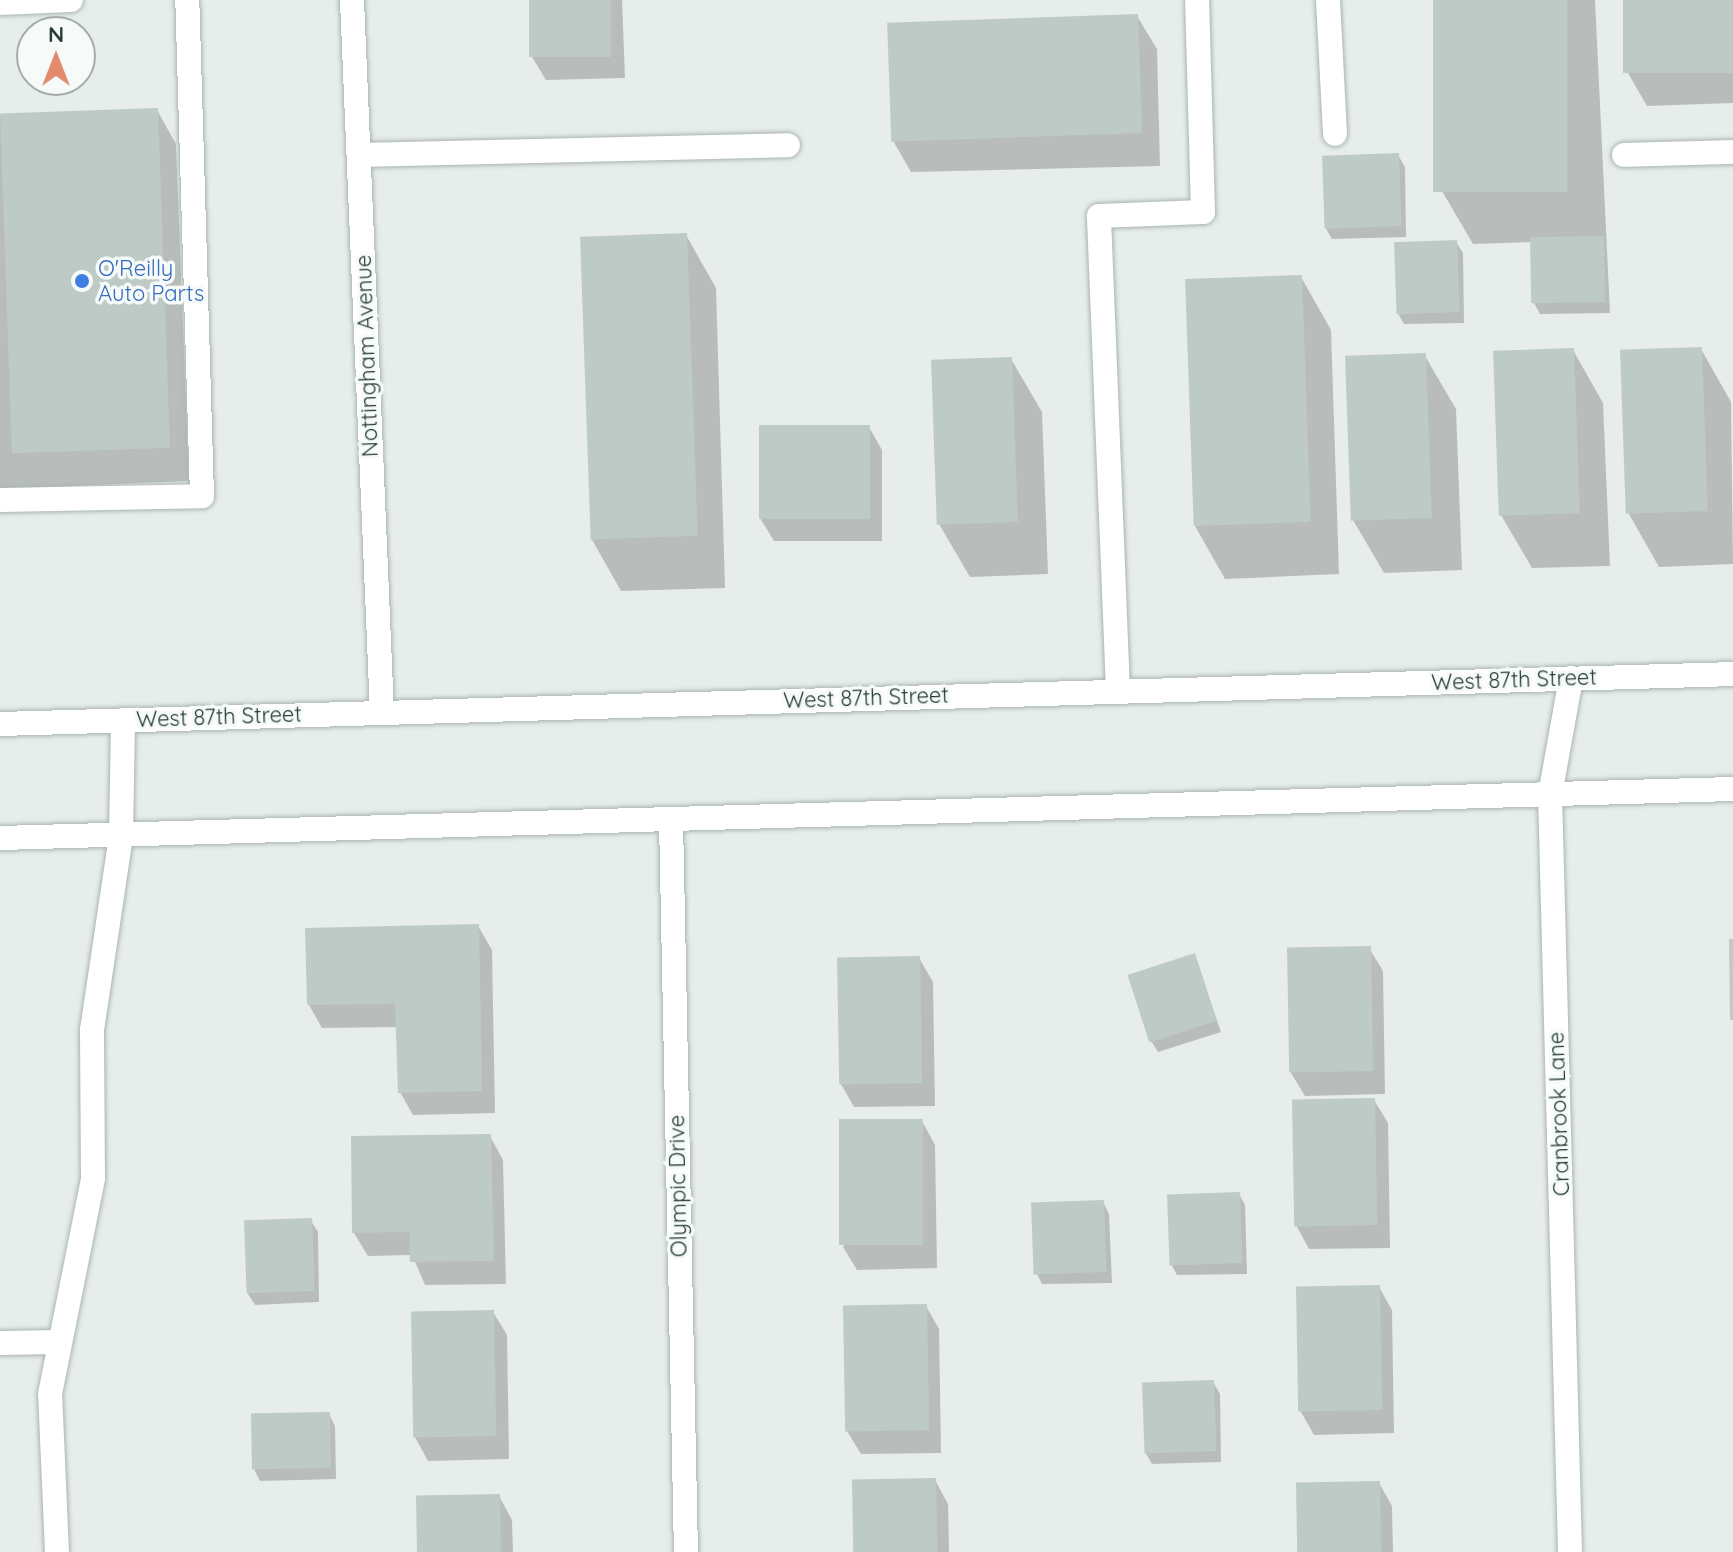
<!DOCTYPE html>
<html>
<head>
<meta charset="utf-8">
<style>
  body { margin:0 }
  #map { position:relative; width:1733px; height:1552px; overflow:hidden; background:#e6edea; font-family:Quicksand,sans-serif }
  div>[style] { position:absolute }
  .shadow>* { inset:0; background:#0003 }
  .building>* { inset:0; background:#becac6; transform-origin:0 0 }
  .roads { filter:drop-shadow(0 0 2px #a9b5b1) drop-shadow(0 0 2px #a9b5b1) }
  .service>* { height:24px; margin:-12px; padding:0 12px; transform-origin:12px; border-radius:12px; background:#fff }
  .minor>* { height:24px; margin:-12px; padding:0 12px; transform-origin:12px; border-radius:12px; background:#fff }
  .secondary>* { height:24px; margin:-12px; padding:0 12px; transform-origin:12px; border-radius:12px; background:#fff }
  .dots>* { width:22px; height:22px; translate:-50% -50%; box-sizing:border-box; border:4px solid #f6faf8; border-radius:50% }
  span { translate:-50% -50%; white-space:nowrap; text-align:center; line-height:1.15; -webkit-text-stroke:7px #f6faf8; paint-order:stroke }
  .shop-label { font-size:22px; color:#366cbe }
  .left { translate:0 -50%; text-align:left }
  .street-label { font-size:22px; color:#273d37 }
  .north { position:absolute; left:16px; top:16px; width:80px; height:80px; box-sizing:border-box; background:#f6faf8; border:2px solid #a3aeab; border-radius:50%; rotate:0deg; font-size:22px; font-weight:700; line-height:32px; text-align:center; color:#273d37 }
  .north::after { content:''; display:block; margin:auto; width:28px; height:36px; background:#e28b6e; clip-path:polygon(50% 0,100% 100%,50% 72%,0 100%) }
</style>
</head>
<body>
<div id="map">
  <div class="shadow">
    <div style="clip-path:polygon(531px 0,622px 0,625px 78px,546px 80px,532px 57px)"></div>
    <div style="clip-path:polygon(1435px 0,1595px 0,1610px 313px,1540px 314px,1534px 303px,1532px 242px,1473px 244px,1442px 191px)"></div>
    <div style="clip-path:polygon(1625px 0,1733px 0,1733px 103px,1647px 106px,1628px 73px)"></div>
    <div style="clip-path:polygon(1137px 16px,1157px 49px,1160px 166px,911px 172px,892px 139px)"></div>
    <div style="clip-path:polygon(157px 110px,176px 144px,189px 481px,0 489px,0 116px)"></div>
    <div style="clip-path:polygon(1398px 155px,1405px 167px,1406px 237px,1332px 239px,1325px 227px)"></div>
    <div style="clip-path:polygon(686px 235px,716px 288px,725px 588px,621px 591px,591px 538px)"></div>
    <div style="clip-path:polygon(1456px 242px,1463px 253px,1464px 323px,1404px 324px,1397px 312px)"></div>
    <div style="clip-path:polygon(1301px 277px,1331px 330px,1339px 574px,1225px 579px,1195px 526px)"></div>
    <div style="clip-path:polygon(1701px 349px,1731px 402px,1733px 564px,1659px 567px,1629px 514px)"></div>
    <div style="clip-path:polygon(1573px 350px,1603px 403px,1610px 566px,1532px 568px,1501px 515px)"></div>
    <div style="clip-path:polygon(1425px 356px,1456px 409px,1462px 570px,1384px 573px,1353px 520px)"></div>
    <div style="clip-path:polygon(1011px 359px,1042px 412px,1048px 574px,970px 577px,939px 524px)"></div>
    <div style="clip-path:polygon(869px 427px,882px 450px,882px 541px,774px 541px,760px 518px)"></div>
    <div style="clip-path:polygon(478px 926px,492px 950px,495px 1113px,413px 1115px,400px 1092px,398px 1027px,322px 1028px,309px 1005px)"></div>
    <div style="clip-path:polygon(1369px 948px,1383px 971px,1385px 1094px,1305px 1096px,1291px 1073px)"></div>
    <div style="clip-path:polygon(1194px 956px,1221px 1032px,1158px 1052px,1151px 1041px)"></div>
    <div style="clip-path:polygon(919px 958px,933px 982px,935px 1106px,854px 1107px,841px 1084px)"></div>
    <div style="clip-path:polygon(1374px 1100px,1388px 1123px,1390px 1248px,1309px 1249px,1296px 1225px)"></div>
    <div style="clip-path:polygon(922px 1121px,935px 1145px,937px 1268px,857px 1270px,843px 1247px)"></div>
    <div style="clip-path:polygon(490px 1136px,503px 1160px,506px 1284px,425px 1285px,412px 1255px,368px 1256px,354px 1233px)"></div>
    <div style="clip-path:polygon(1239px 1194px,1245px 1205px,1247px 1274px,1177px 1275px,1171px 1264px)"></div>
    <div style="clip-path:polygon(1103px 1202px,1109px 1214px,1112px 1283px,1042px 1284px,1036px 1272px)"></div>
    <div style="clip-path:polygon(311px 1221px,318px 1232px,319px 1302px,255px 1305px,248px 1294px)"></div>
    <div style="clip-path:polygon(1379px 1287px,1392px 1310px,1394px 1433px,1314px 1435px,1301px 1412px)"></div>
    <div style="clip-path:polygon(926px 1306px,939px 1329px,941px 1453px,861px 1454px,847px 1431px)"></div>
    <div style="clip-path:polygon(493px 1312px,507px 1335px,509px 1459px,428px 1461px,415px 1437px)"></div>
    <div style="clip-path:polygon(1213px 1382px,1220px 1394px,1221px 1462px,1152px 1464px,1145px 1452px)"></div>
    <div style="clip-path:polygon(329px 1414px,335px 1426px,336px 1479px,260px 1481px,254px 1469px)"></div>
    <div style="clip-path:polygon(935px 1480px,948px 1504px,949px 1552px,855px 1552px)"></div>
    <div style="clip-path:polygon(1379px 1483px,1392px 1506px,1393px 1552px,1300px 1552px)"></div>
    <div style="clip-path:polygon(499px 1496px,512px 1520px,513px 1552px,419px 1552px)"></div>
  </div>
  <div class="building">
    <div style="left:529px;top:0;width:82px;height:57px"></div>
    <div style="left:1433px;top:0;width:134px;height:192px"></div>
    <div style="left:1623px;top:0;width:110px;height:73px"></div>
    <div style="left:1138px;top:14px;width:119px;height:251px;rotate:88deg"></div>
    <div style="left:158px;top:108px;width:340px;height:158px;rotate:88deg"></div>
    <div style="left:1399px;top:153px;width:73px;height:77px;rotate:88deg"></div>
    <div style="left:687px;top:233px;width:303px;height:107px;rotate:88deg"></div>
    <div style="left:1604px;top:236px;width:66px;height:74px;rotate:89deg"></div>
    <div style="left:1457px;top:240px;width:72px;height:63px;rotate:88deg"></div>
    <div style="left:1302px;top:275px;width:247px;height:117px;rotate:88deg"></div>
    <div style="left:1702px;top:347px;width:164px;height:82px;rotate:88deg"></div>
    <div style="left:1574px;top:348px;width:165px;height:81px;rotate:88deg"></div>
    <div style="left:1426px;top:353px;width:165px;height:81px;rotate:88deg"></div>
    <div style="left:1012px;top:357px;width:165px;height:81px;rotate:88deg"></div>
    <div style="left:759px;top:425px;width:111px;height:94px"></div>
    <div style="clip-path:polygon(479px 924px,482px 1091px,398px 1093px,395px 1004px,307px 1005px,305px 928px)"></div>
    <div style="clip-path:polygon(1729px 939px,1733px 939px,1733px 1020px,1730px 1020px)"></div>
    <div style="left:1371px;top:946px;width:125px;height:84px;rotate:89deg"></div>
    <div style="left:1195px;top:953px;width:71px;height:71px;rotate:72deg"></div>
    <div style="left:920px;top:956px;width:127px;height:83px;rotate:89deg"></div>
    <div style="left:1375px;top:1098px;width:127px;height:83px;rotate:89deg"></div>
    <div style="left:923px;top:1119px;width:126px;height:84px;rotate:90deg"></div>
    <div style="clip-path:polygon(491px 1134px,494px 1261px,410px 1262px,409px 1232px,352px 1233px,351px 1136px)"></div>
    <div style="left:1240px;top:1192px;width:71px;height:73px;rotate:88deg"></div>
    <div style="left:1104px;top:1200px;width:72px;height:73px;rotate:88deg"></div>
    <div style="left:312px;top:1218px;width:73px;height:68px;rotate:88deg"></div>
    <div style="left:1380px;top:1285px;width:125px;height:84px;rotate:89deg"></div>
    <div style="left:927px;top:1304px;width:126px;height:84px;rotate:89deg"></div>
    <div style="left:494px;top:1310px;width:126px;height:83px;rotate:89deg"></div>
    <div style="left:1214px;top:1380px;width:71px;height:72px;rotate:88deg"></div>
    <div style="left:330px;top:1412px;width:56px;height:79px;rotate:89deg"></div>
    <div style="left:936px;top:1478px;width:74px;height:84px;rotate:89deg"></div>
    <div style="left:1380px;top:1481px;width:71px;height:84px;rotate:89deg"></div>
    <div style="left:500px;top:1494px;width:58px;height:84px;rotate:89deg"></div>
  </div>
  <div class="roads">
    <div class="service">
      <div style="left:1328px;top:0;width:134px;rotate:87deg"></div>
      <div style="left:0;top:3px;width:71px;rotate:-2.4deg"></div>
      <div style="left:359px;top:155px;width:429px;rotate:-1.3deg"></div>
      <div style="left:1624px;top:155px;width:109px;rotate:-1.6deg"></div>
      <div style="left:0;top:500px;width:202px;rotate:-1.1deg"></div>
      <div style="left:202px;top:496px;width:496px;rotate:-91.7deg"></div>
      <div style="left:1118px;top:691px;width:475px;rotate:-92.3deg"></div>
      <div style="left:1099px;top:216px;width:104px;rotate:-2.2deg"></div>
      <div style="left:1203px;top:212px;width:212px;rotate:-91.6deg"></div>
      <div style="left:0;top:1343px;width:59px;rotate:-1deg"></div>
      <div style="left:57px;top:1552px;width:158px;rotate:-92.5deg"></div>
      <div style="left:50px;top:1394px;width:220px;rotate:-78.7deg"></div>
      <div style="left:93px;top:1178px;width:148px;rotate:-90.4deg"></div>
      <div style="left:92px;top:1030px;width:196px;rotate:-81.5deg"></div>
      <div style="left:121px;top:836px;width:116px;rotate:-89deg"></div>
    </div>
    <div class="minor">
      <div style="left:352px;top:0;width:713px;rotate:87.59deg"></div>
      <div style="left:671px;top:820px;width:732px;rotate:88.83deg"></div>
      <div style="left:1570px;top:1552px;width:757px;rotate:-91.51deg"></div>
      <div style="left:1550px;top:795px;width:119px;rotate:-79.8deg"></div>
    </div>
    <div class="secondary">
      <div style="left:0;top:724px;width:1734px;rotate:-1.65deg"></div>
      <div style="left:0;top:838px;width:1734px;rotate:-1.62deg"></div>
    </div>
  </div>
  <div class="dots">
    <div style="left:82px;top:281px;background:#3f7fe0"></div>
  </div>
  <div class="shop-label">
    <span class="left" style="left:98px;top:281px">O'Reilly<br>Auto Parts</span>
  </div>
  <div class="street-label">
    <span style="left:367px;top:356px;rotate:-92deg">Nottingham Avenue</span>
    <span style="left:1514px;top:680px;rotate:-2deg">West 87th Street</span>
    <span style="left:866px;top:698px;rotate:-2deg">West 87th Street</span>
    <span style="left:219px;top:717px;rotate:-2deg">West 87th Street</span>
    <span style="left:1559px;top:1114px;rotate:-92deg">Cranbrook Lane</span>
    <span style="left:678px;top:1186px;rotate:-91deg">Olympic Drive</span>
  </div>
  <div class="north">N</div>
</div>
</body>
</html>
